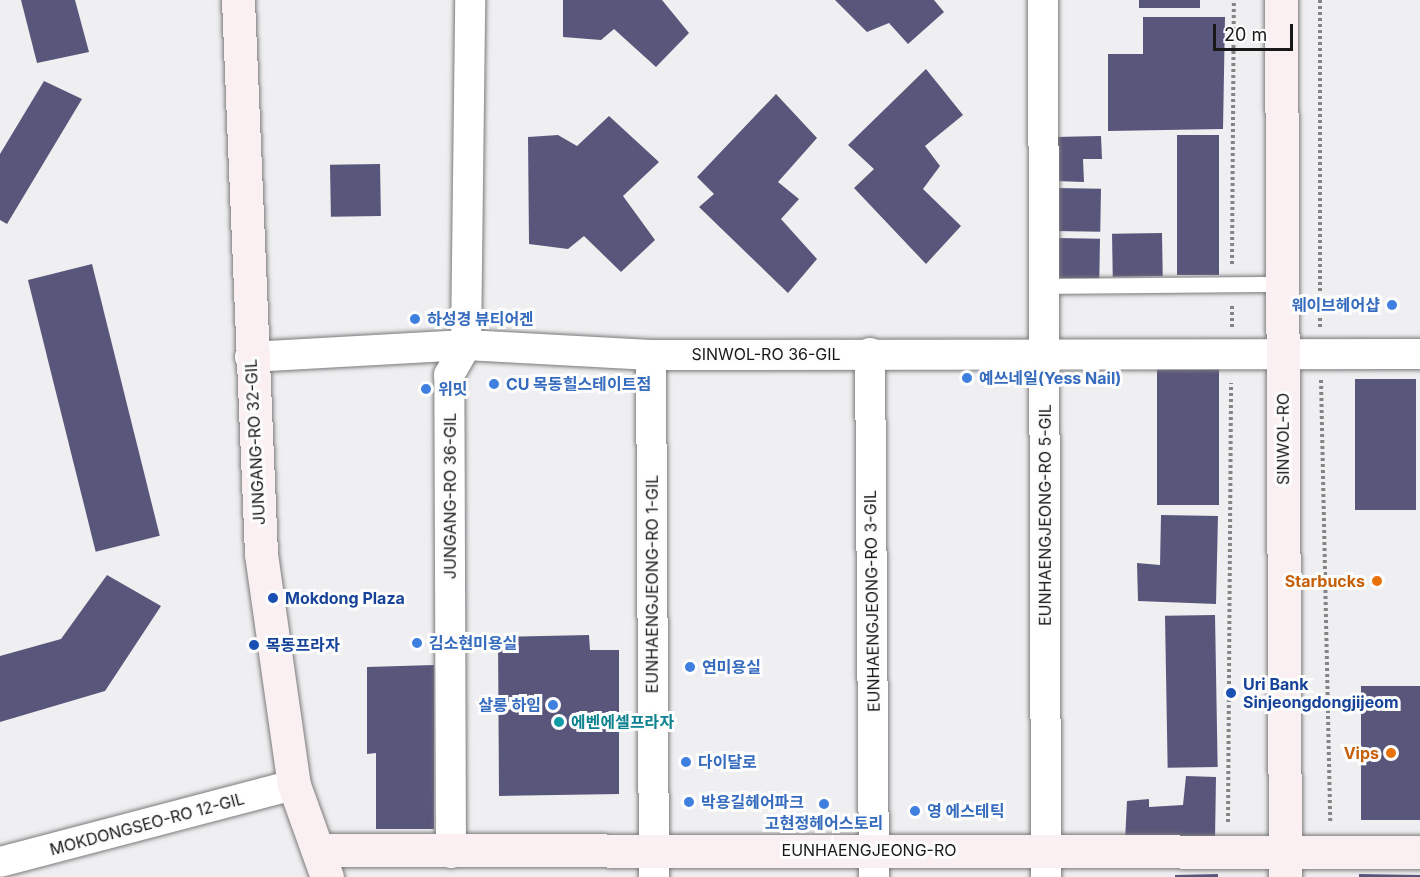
<!DOCTYPE html>
<html>
<head>
<meta charset="utf-8">
<style>
  body { margin:0 }
  #map { position:relative; width:1420px; height:877px; overflow:hidden; background:#efeff1; font-family:Inter,"Noto Sans KR",sans-serif }
  div>[style] { position:absolute }
  .building>* { inset:0; background:#59567b; transform-origin:0 0 }
  .path>* { height:4px; margin-top:-2px; transform-origin:0; background:repeating-linear-gradient(90deg,#848485 0 3px,transparent 0 6px) }
  .roads { filter:drop-shadow(0 0 2px #7b7b7c) drop-shadow(0 0 2px #7b7b7c) }
  .lane>* { height:15px; margin:-7.5px; padding:0 7.5px; transform-origin:7.5px; border-radius:7.5px; background:#fff }
  .street>* { height:30px; margin:-15px; padding:0 15px; transform-origin:15px; border-radius:15px; background:#fff }
  .secondary>* { height:33px; margin:-16.5px; padding:0 16.5px; transform-origin:16.5px; border-radius:16.5px; background:#faf0f1 }
  .dots>* { width:16px; height:16px; translate:-50% -50%; box-sizing:border-box; border:3px solid #fdfdfe; border-radius:50% }
  span { translate:-50% -50%; white-space:nowrap; text-align:center; line-height:1.15; -webkit-text-stroke:6px #fdfdfe; paint-order:stroke }
  .shop-label { font-size:16px; color:#366cbe; font-weight:700 }
  .right { translate:-100% -50%; text-align:right }
  .left { translate:0 -50%; text-align:left }
  .street-label { font-size:16px; color:#181818 }
  .food-label { font-size:16px; color:#c56008; font-weight:700 }
  .transit-label { font-size:16px; color:#164399; font-weight:700 }
  .culture-label { font-size:16px; color:#0d838f; font-weight:700 }
  .scale { position:absolute; left:1213px; top:24px; width:80px; height:27px; box-sizing:border-box; border:3px solid #181818; border-top:0; padding-left:8px; font-size:18px; line-height:21px; white-space:nowrap; color:#181818; -webkit-text-stroke:4px #fdfdfe; paint-order:stroke }
</style>
</head>
<body>
<div id="map">
  <div class="building">
    <div style="clip-path:polygon(21px 0,75px 0,89px 52px,37px 63px)"></div>
    <div style="clip-path:polygon(563px 0,662px 0,689px 33px,656px 67px,614px 29px,601px 40px,563px 37px)"></div>
    <div style="clip-path:polygon(835px 0,934px 0,944px 12px,908px 44px,889px 23px,867px 32px)"></div>
    <div style="left:1139px;top:0;width:61px;height:8px"></div>
    <div style="clip-path:polygon(1143px 17px,1225px 17px,1223px 129px,1108px 131px,1108px 54px,1143px 54px)"></div>
    <div style="clip-path:polygon(926px 69px,963px 115px,925px 146px,940px 166px,923px 189px,961px 226px,926px 264px,854px 188px,874px 169px,848px 145px)"></div>
    <div style="clip-path:polygon(44px 81px,82px 99px,7px 224px,0 220px,0 154px)"></div>
    <div style="clip-path:polygon(776px 94px,817px 138px,778px 182px,799px 199px,781px 219px,817px 259px,788px 293px,699px 207px,714px 194px,697px 177px)"></div>
    <div style="clip-path:polygon(609px 116px,659px 162px,623px 196px,655px 240px,621px 272px,584px 236px,568px 249px,529px 244px,528px 137px,558px 135px,577px 146px)"></div>
    <div style="left:1219px;top:135px;width:140px;height:42px;rotate:90deg"></div>
    <div style="clip-path:polygon(1101px 136px,1102px 159px,1083px 159px,1084px 182px,1056px 181px,1055px 137px)"></div>
    <div style="left:380px;top:164px;width:52px;height:50px;rotate:89deg"></div>
    <div style="left:1055px;top:188px;width:46px;height:43px;rotate:1deg"></div>
    <div style="left:1162px;top:233px;width:43px;height:50px;rotate:89deg"></div>
    <div style="left:1055px;top:238px;width:45px;height:40px;rotate:1deg"></div>
    <div style="left:92px;top:264px;width:280px;height:66px;rotate:76deg"></div>
    <div style="left:1157px;top:366px;width:62px;height:139px"></div>
    <div style="left:1355px;top:379px;width:61px;height:131px"></div>
    <div style="clip-path:polygon(1161px 515px,1218px 516px,1216px 604px,1138px 601px,1137px 563px,1160px 565px)"></div>
    <div style="clip-path:polygon(107px 575px,161px 606px,105px 691px,0 722px,0 656px,61px 639px)"></div>
    <div style="left:1215px;top:615px;width:152px;height:50px;rotate:89deg"></div>
    <div style="clip-path:polygon(589px 635px,590px 650px,619px 650px,619px 794px,499px 796px,498px 637px)"></div>
    <div style="clip-path:polygon(434px 665px,434px 829px,376px 829px,376px 753px,367px 754px,367px 667px)"></div>
    <div style="left:1420px;top:686px;width:134px;height:59px;rotate:90deg"></div>
    <div style="clip-path:polygon(1186px 776px,1216px 777px,1215px 840px,1125px 841px,1127px 801px,1149px 799px,1149px 807px,1183px 805px)"></div>
    <div style="clip-path:polygon(1218px 874px,1218px 877px,1175px 877px,1175px 875px)"></div>
    <div style="clip-path:polygon(1359px 874px,1420px 875px,1420px 877px,1359px 877px)"></div>
  </div>
  <div class="path">
    <div style="left:1320px;top:0;width:327px;rotate:90deg"></div>
    <div style="left:1232px;top:264px;width:264px;rotate:-89.6deg"></div>
    <div style="left:1232px;top:327px;width:22px;rotate:-90deg"></div>
    <div style="left:1321px;top:380px;width:442px;rotate:88.8deg"></div>
    <div style="left:1228px;top:822px;width:439px;rotate:-89.6deg"></div>
  </div>
  <div class="roads">
    <div class="lane">
      <div style="left:1045px;top:286px;width:237px;rotate:-0.5deg"></div>
    </div>
    <div class="street">
      <div style="left:1043px;top:0;width:877px;rotate:89.8deg"></div>
      <div style="left:870px;top:353px;width:524px;rotate:89.56deg"></div>
      <div style="left:651px;top:355px;width:522px;rotate:89.67deg"></div>
      <div style="left:250px;top:357px;width:216px;rotate:-3.2deg"></div>
      <div style="left:466px;top:345px;width:185px;rotate:3.1deg"></div>
      <div style="left:651px;top:355px;width:769px;rotate:-0.07deg"></div>
      <div style="left:451px;top:853px;width:478px;rotate:-90.2deg"></div>
      <div style="left:449px;top:375px;width:34px;rotate:-60deg"></div>
      <div style="left:466px;top:345px;width:345px;rotate:-89.3deg"></div>
      <div style="left:0;top:862px;width:304px;rotate:-14.7deg"></div>
    </div>
    <div class="secondary">
      <div style="left:238px;top:0;width:554px;rotate:87.62deg"></div>
      <div style="left:261px;top:554px;width:233px;rotate:81.9deg"></div>
      <div style="left:294px;top:785px;width:98px;rotate:70.3deg"></div>
      <div style="left:1281px;top:0;width:877px;rotate:89.74deg"></div>
      <div style="left:318px;top:850px;width:1102px;rotate:0.1deg"></div>
    </div>
  </div>
  <div class="dots">
    <div style="left:1392px;top:305px;background:#3f7fe0"></div>
    <div style="left:415px;top:319px;background:#3f7fe0"></div>
    <div style="left:967px;top:378px;background:#3f7fe0"></div>
    <div style="left:494px;top:384px;background:#3f7fe0"></div>
    <div style="left:426px;top:389px;background:#3f7fe0"></div>
    <div style="left:1377px;top:581px;background:#e8710a"></div>
    <div style="left:273px;top:598px;background:#1a4fb4"></div>
    <div style="left:417px;top:643px;background:#3f7fe0"></div>
    <div style="left:254px;top:645px;background:#1a4fb4"></div>
    <div style="left:690px;top:667px;background:#3f7fe0"></div>
    <div style="left:1231px;top:693px;background:#1a4fb4"></div>
    <div style="left:553px;top:705px;background:#3f7fe0"></div>
    <div style="left:559px;top:722px;background:#0f9aa8"></div>
    <div style="left:1391px;top:753px;background:#e8710a"></div>
    <div style="left:686px;top:762px;background:#3f7fe0"></div>
    <div style="left:689px;top:802px;background:#3f7fe0"></div>
    <div style="left:824px;top:804px;background:#3f7fe0"></div>
    <div style="left:915px;top:811px;background:#3f7fe0"></div>
  </div>
  <div class="shop-label">
    <span class="right" style="left:1380px;top:305px">웨이브헤어샵</span>
    <span class="left" style="left:427px;top:319px">하성경 뷰티어겐</span>
    <span class="left" style="left:979px;top:378px">예쓰네일(Yess Nail)</span>
    <span class="left" style="left:506px;top:384px">CU 목동힐스테이트점</span>
    <span class="left" style="left:438px;top:389px">위밋</span>
    <span class="left" style="left:429px;top:643px">김소현미용실</span>
    <span class="left" style="left:702px;top:667px">연미용실</span>
    <span class="right" style="left:541px;top:705px">살롱 하임</span>
    <span class="left" style="left:698px;top:762px">다이달로</span>
    <span class="left" style="left:701px;top:802px">박용길헤어파크</span>
    <span class="left" style="left:927px;top:811px">영 에스테틱</span>
    <span style="left:824px;top:823px">고현정헤어스토리</span>
  </div>
  <div class="street-label">
    <span style="left:766px;top:354px">SINWOL-RO 36-GIL</span>
    <span style="left:1283px;top:439px;rotate:-90deg">SINWOL-RO</span>
    <span style="left:255px;top:442px;rotate:-93deg">JUNGANG-RO 32-GIL</span>
    <span style="left:450px;top:496px;rotate:-90deg">JUNGANG-RO 36-GIL</span>
    <span style="left:1045px;top:515px;rotate:-90deg">EUNHAENGJEONG-RO 5-GIL</span>
    <span style="left:652px;top:584px;rotate:-90deg">EUNHAENGJEONG-RO 1-GIL</span>
    <span style="left:872px;top:601px;rotate:-91deg">EUNHAENGJEONG-RO 3-GIL</span>
    <span style="left:147px;top:824px;rotate:-15deg">MOKDONGSEO-RO 12-GIL</span>
    <span style="left:869px;top:850px">EUNHAENGJEONG-RO</span>
  </div>
  <div class="food-label">
    <span class="right" style="left:1365px;top:581px">Starbucks</span>
    <span class="right" style="left:1379px;top:753px">Vips</span>
  </div>
  <div class="transit-label">
    <span class="left" style="left:285px;top:598px">Mokdong Plaza</span>
    <span class="left" style="left:266px;top:645px">목동프라자</span>
    <span class="left" style="left:1243px;top:693px">Uri Bank<br>Sinjeongdongjijeom</span>
  </div>
  <div class="culture-label">
    <span class="left" style="left:571px;top:722px">에벤에셀프라자</span>
  </div>
  <div class="scale">20 m</div>
</div>
</body>
</html>
